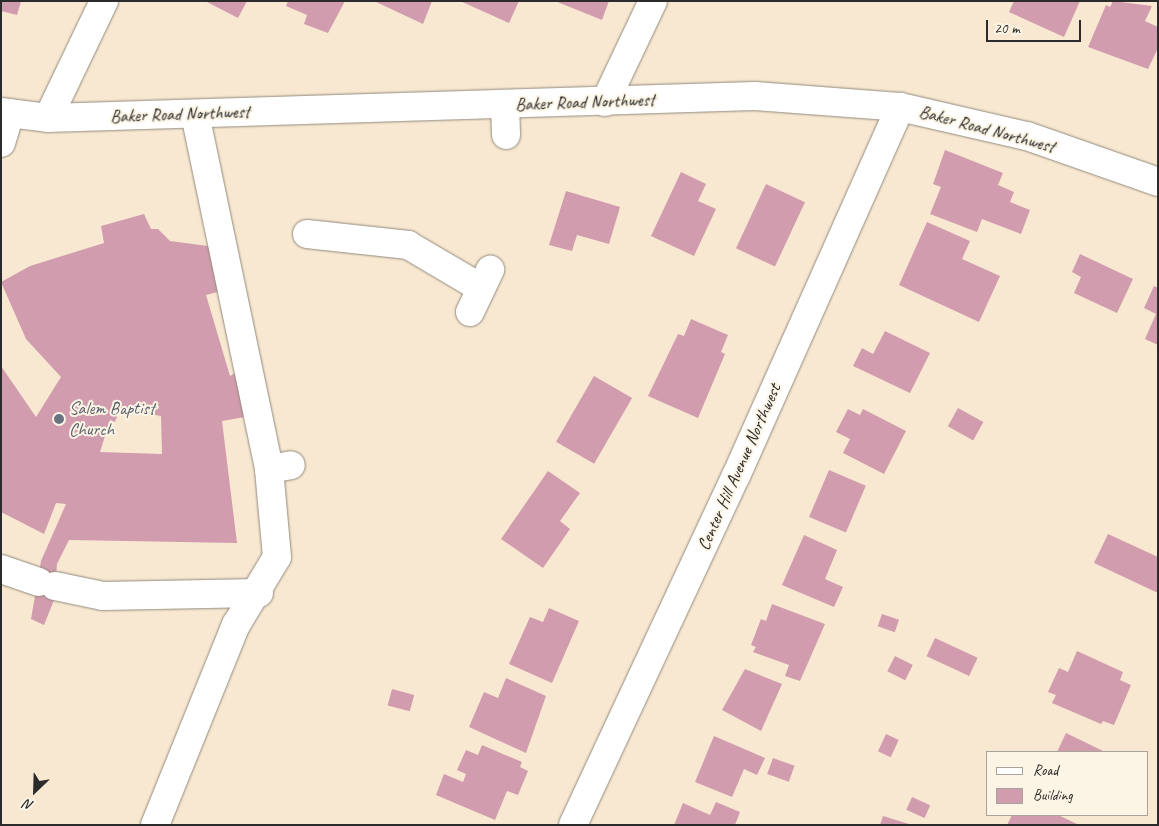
<!DOCTYPE html>
<html>
<head>
<meta charset="utf-8">
<style>
  body { margin:0 }
  #map { position:relative; width:1159px; height:826px; overflow:hidden; background:#f8e8d1; font-family:Caveat,sans-serif }
  div>[style] { position:absolute }
  .building>* { inset:0; background:#d29caf; transform-origin:0 0 }
  .roads { filter:drop-shadow(0 0 1px #928a7e) drop-shadow(0 0 1px #928a7e) }
  .minor>* { height:28px; margin:-14px; padding:0 14px; transform-origin:14px; border-radius:14px; background:#fff }
  .dots>* { width:14px; height:14px; translate:-50% -50%; box-sizing:border-box; border:2px solid #fcf5e5; border-radius:50% }
  span { translate:-50% -50%; white-space:nowrap; text-align:center; line-height:1.15; -webkit-text-stroke:4px #fcf5e5; paint-order:stroke }
  .street-label { font-size:18px; color:#2b2b2b }
  .worship-label { font-size:18px; color:#5b616d }
  .left { translate:0 -50%; text-align:left }
  .frame { position:absolute; inset:0; border:2px solid #2b2b2b; pointer-events:none }
  .legend { position:absolute; left:986px; top:751px; width:162px; height:65px; box-sizing:border-box; background:#fcf5e5; border:1px solid #a8a49b; margin:0; padding:6px 9px; list-style:none; font-size:15px; color:#2b2b2b }
  .legend li { display:flex; align-items:center; gap:10px; height:25px }
  .legend b { width:25px; border:1px solid #a8a49b }
  .north { position:absolute; left:10px; top:766px; width:50px; height:50px; -webkit-text-stroke:4px #fcf5e5; paint-order:stroke; rotate:204deg; font-size:14px; font-weight:700; line-height:20px; text-align:center; color:#2b2b2b }
  .north::after { content:''; display:block; margin:auto; width:18px; height:22px; background:#2b2b2b; clip-path:polygon(50% 0,100% 100%,50% 72%,0 100%) }
  .scale { position:absolute; left:986px; top:20px; width:95px; height:22px; box-sizing:border-box; border:2px solid #2b2b2b; border-top:0; padding-left:6px; font-size:15px; line-height:18px; white-space:nowrap; color:#2b2b2b; -webkit-text-stroke:4px #fcf5e5; paint-order:stroke }
</style>
</head>
<body>
<div id="map">
  <div class="building">
    <div style="clip-path:polygon(1px 1px,21px 1px,17px 15px,1px 11px)"></div>
    <div style="clip-path:polygon(205px 1px,247px 1px,238px 18px)"></div>
    <div style="clip-path:polygon(288px 1px,345px 1px,328px 33px,304px 24px,307px 15px,286px 6px)"></div>
    <div style="clip-path:polygon(374px 1px,432px 1px,423px 24px)"></div>
    <div style="clip-path:polygon(460px 1px,519px 1px,509px 23px)"></div>
    <div style="clip-path:polygon(555px 1px,609px 1px,602px 20px)"></div>
    <div style="clip-path:polygon(1014px 1px,1080px 1px,1064px 37px,1009px 12px)"></div>
    <div style="clip-path:polygon(1113px 1px,1152px 6px,1145px 21px,1158px 27px,1158px 48px,1148px 69px,1088px 47px,1106px 5px,1110px 7px)"></div>
    <div style="clip-path:polygon(945px 150px,1003px 173px,998px 185px,1014px 192px,1010px 202px,1030px 210px,1021px 234px,982px 219px,977px 232px,930px 214px,941px 187px,933px 184px)"></div>
    <div style="clip-path:polygon(681px 172px,706px 184px,698px 201px,716px 209px,694px 256px,651px 236px)"></div>
    <div style="left:766px;top:184px;width:43px;height:71px;rotate:25deg"></div>
    <div style="clip-path:polygon(566px 191px,620px 207px,609px 244px,577px 235px,572px 251px,549px 245px)"></div>
    <div style="clip-path:polygon(evenodd,144px 214px,151px 229px,158px 229px,170px 241px,208px 246px,221px 291px,206px 295px,230px 376px,235px 373px,245px 417px,222px 421px,237px 543px,69px 540px,57px 564px,54px 600px,44px 625px,31px 619px,41px 561px,66px 504px,56px 503px,44px 534px,1px 512px,1px 366px,36px 417px,61px 377px,26px 339px,1px 282px,30px 266px,104px 243px,101px 226px,144px 214px,120px 409px,161px 416px,162px 454px,100px 452px,110px 420px,115px 422px,120px 409px)"></div>
    <div style="clip-path:polygon(927px 222px,970px 241px,962px 259px,1000px 276px,979px 322px,899px 285px)"></div>
    <div style="clip-path:polygon(1080px 254px,1133px 279px,1117px 313px,1074px 293px,1081px 277px,1072px 272px)"></div>
    <div style="clip-path:polygon(1154px 286px,1158px 288px,1158px 345px,1145px 339px,1156px 314px,1144px 308px)"></div>
    <div style="clip-path:polygon(691px 319px,728px 335px,721px 352px,725px 354px,698px 418px,648px 396px,678px 334px,684px 336px)"></div>
    <div style="clip-path:polygon(885px 331px,930px 353px,910px 393px,853px 366px,862px 348px,873px 354px)"></div>
    <div style="left:594px;top:376px;width:44px;height:76px;rotate:30deg"></div>
    <div style="left:958px;top:408px;width:29px;height:21px;rotate:29deg"></div>
    <div style="clip-path:polygon(848px 409px,860px 415px,863px 409px,906px 431px,884px 474px,843px 453px,850px 439px,836px 432px)"></div>
    <div style="left:829px;top:470px;width:40px;height:51px;rotate:23deg"></div>
    <div style="clip-path:polygon(548px 471px,580px 493px,560px 521px,570px 529px,543px 568px,501px 539px)"></div>
    <div style="clip-path:polygon(1108px 534px,1158px 557px,1158px 593px,1094px 563px)"></div>
    <div style="clip-path:polygon(804px 535px,837px 550px,825px 579px,843px 587px,834px 607px,782px 585px)"></div>
    <div style="clip-path:polygon(772px 604px,825px 624px,800px 681px,785px 676px,789px 665px,753px 652px,756px 647px,751px 645px,761px 619px,766px 621px)"></div>
    <div style="clip-path:polygon(549px 608px,579px 621px,552px 683px,509px 664px,530px 617px,543px 622px)"></div>
    <div style="left:882px;top:614px;width:18px;height:13px;rotate:19deg"></div>
    <div style="left:935px;top:638px;width:47px;height:20px;rotate:25deg"></div>
    <div style="clip-path:polygon(1077px 651px,1123px 672px,1120px 680px,1131px 685px,1114px 725px,1103px 721px,1101px 724px,1052px 703px,1056px 695px,1048px 692px,1059px 668px,1068px 672px)"></div>
    <div style="left:895px;top:656px;width:20px;height:17px;rotate:27deg"></div>
    <div style="clip-path:polygon(745px 669px,782px 684px,761px 731px,722px 710px)"></div>
    <div style="clip-path:polygon(506px 678px,546px 696px,526px 753px,469px 727px,484px 692px,498px 698px)"></div>
    <div style="left:392px;top:689px;width:23px;height:17px;rotate:15deg"></div>
    <div style="clip-path:polygon(1066px 733px,1103px 751px,1102px 752px,1057px 752px)"></div>
    <div style="left:886px;top:734px;width:14px;height:19px;rotate:25deg"></div>
    <div style="clip-path:polygon(714px 736px,765px 758px,757px 775px,744px 769px,732px 797px,695px 782px)"></div>
    <div style="clip-path:polygon(482px 745px,522px 762px,520px 767px,528px 771px,518px 795px,507px 791px,495px 820px,436px 795px,444px 774px,463px 782px,466px 774px,457px 770px,466px 750px,478px 755px)"></div>
    <div style="left:773px;top:758px;width:23px;height:17px;rotate:20deg"></div>
    <div style="left:912px;top:797px;width:20px;height:14px;rotate:24deg"></div>
    <div style="clip-path:polygon(716px 802px,740px 812px,735px 825px,674px 825px,683px 803px,710px 815px)"></div>
    <div style="clip-path:polygon(1012px 815px,1058px 815px,1079px 825px,1007px 825px)"></div>
    <div style="clip-path:polygon(883px 816px,909px 824px,909px 825px,880px 825px)"></div>
  </div>
  <div class="roads">
    <div class="minor">
      <div style="left:605px;top:102px;width:112px;rotate:-64.6deg"></div>
      <div style="left:505px;top:105px;width:30px;rotate:88deg"></div>
      <div style="left:1px;top:112px;width:47px;rotate:7.3deg"></div>
      <div style="left:48px;top:118px;width:707px;rotate:-1.78deg"></div>
      <div style="left:755px;top:96px;width:145px;rotate:4.3deg"></div>
      <div style="left:900px;top:107px;width:130px;rotate:12.9deg"></div>
      <div style="left:1027px;top:136px;width:139px;rotate:19.3deg"></div>
      <div style="left:195px;top:114px;width:363px;rotate:78.2deg"></div>
      <div style="left:48px;top:118px;width:130px;rotate:-64.4deg"></div>
      <div style="left:1px;top:143px;width:31px;rotate:-73deg"></div>
      <div style="left:307px;top:234px;width:102px;rotate:6.2deg"></div>
      <div style="left:408px;top:245px;width:85px;rotate:30.5deg"></div>
      <div style="left:470px;top:312px;width:47px;rotate:-64.5deg"></div>
      <div style="left:1px;top:569px;width:40px;rotate:18.9deg"></div>
      <div style="left:55px;top:586px;width:49px;rotate:11.8deg"></div>
      <div style="left:103px;top:596px;width:156px;rotate:-1.1deg"></div>
      <div style="left:155px;top:825px;width:216px;rotate:-68deg"></div>
      <div style="left:236px;top:625px;width:79px;rotate:-58.9deg"></div>
      <div style="left:277px;top:557px;width:88px;rotate:-95.2deg"></div>
      <div style="left:269px;top:469px;width:22px;rotate:-10deg"></div>
      <div style="left:573px;top:825px;width:385px;rotate:-65deg"></div>
      <div style="left:736px;top:476px;width:404px;rotate:-66deg"></div>
    </div>
  </div>
  <div class="dots">
    <div style="left:59px;top:419px;background:#6b7280"></div>
  </div>
  <div class="street-label">
    <span style="left:585px;top:102px;rotate:-2deg">Baker Road Northwest</span>
    <span style="left:180px;top:114px;rotate:-2deg">Baker Road Northwest</span>
    <span style="left:987px;top:129px;rotate:15deg">Baker Road Northwest</span>
    <span style="left:739px;top:467px;rotate:-66deg">Center Hill Avenue Northwest</span>
  </div>
  <div class="worship-label">
    <span class="left" style="left:69px;top:419px">Salem Baptist<br>Church</span>
  </div>
  <div class="frame"></div>
  <ul class="legend">
  <li><b style="height:6px;background:#fff"></b>Road</li>
  <li><b style="height:14px;background:#d29caf"></b>Building</li>
  </ul>
  <div class="north">N</div>
  <div class="scale">20 m</div>
</div>
</body>
</html>
